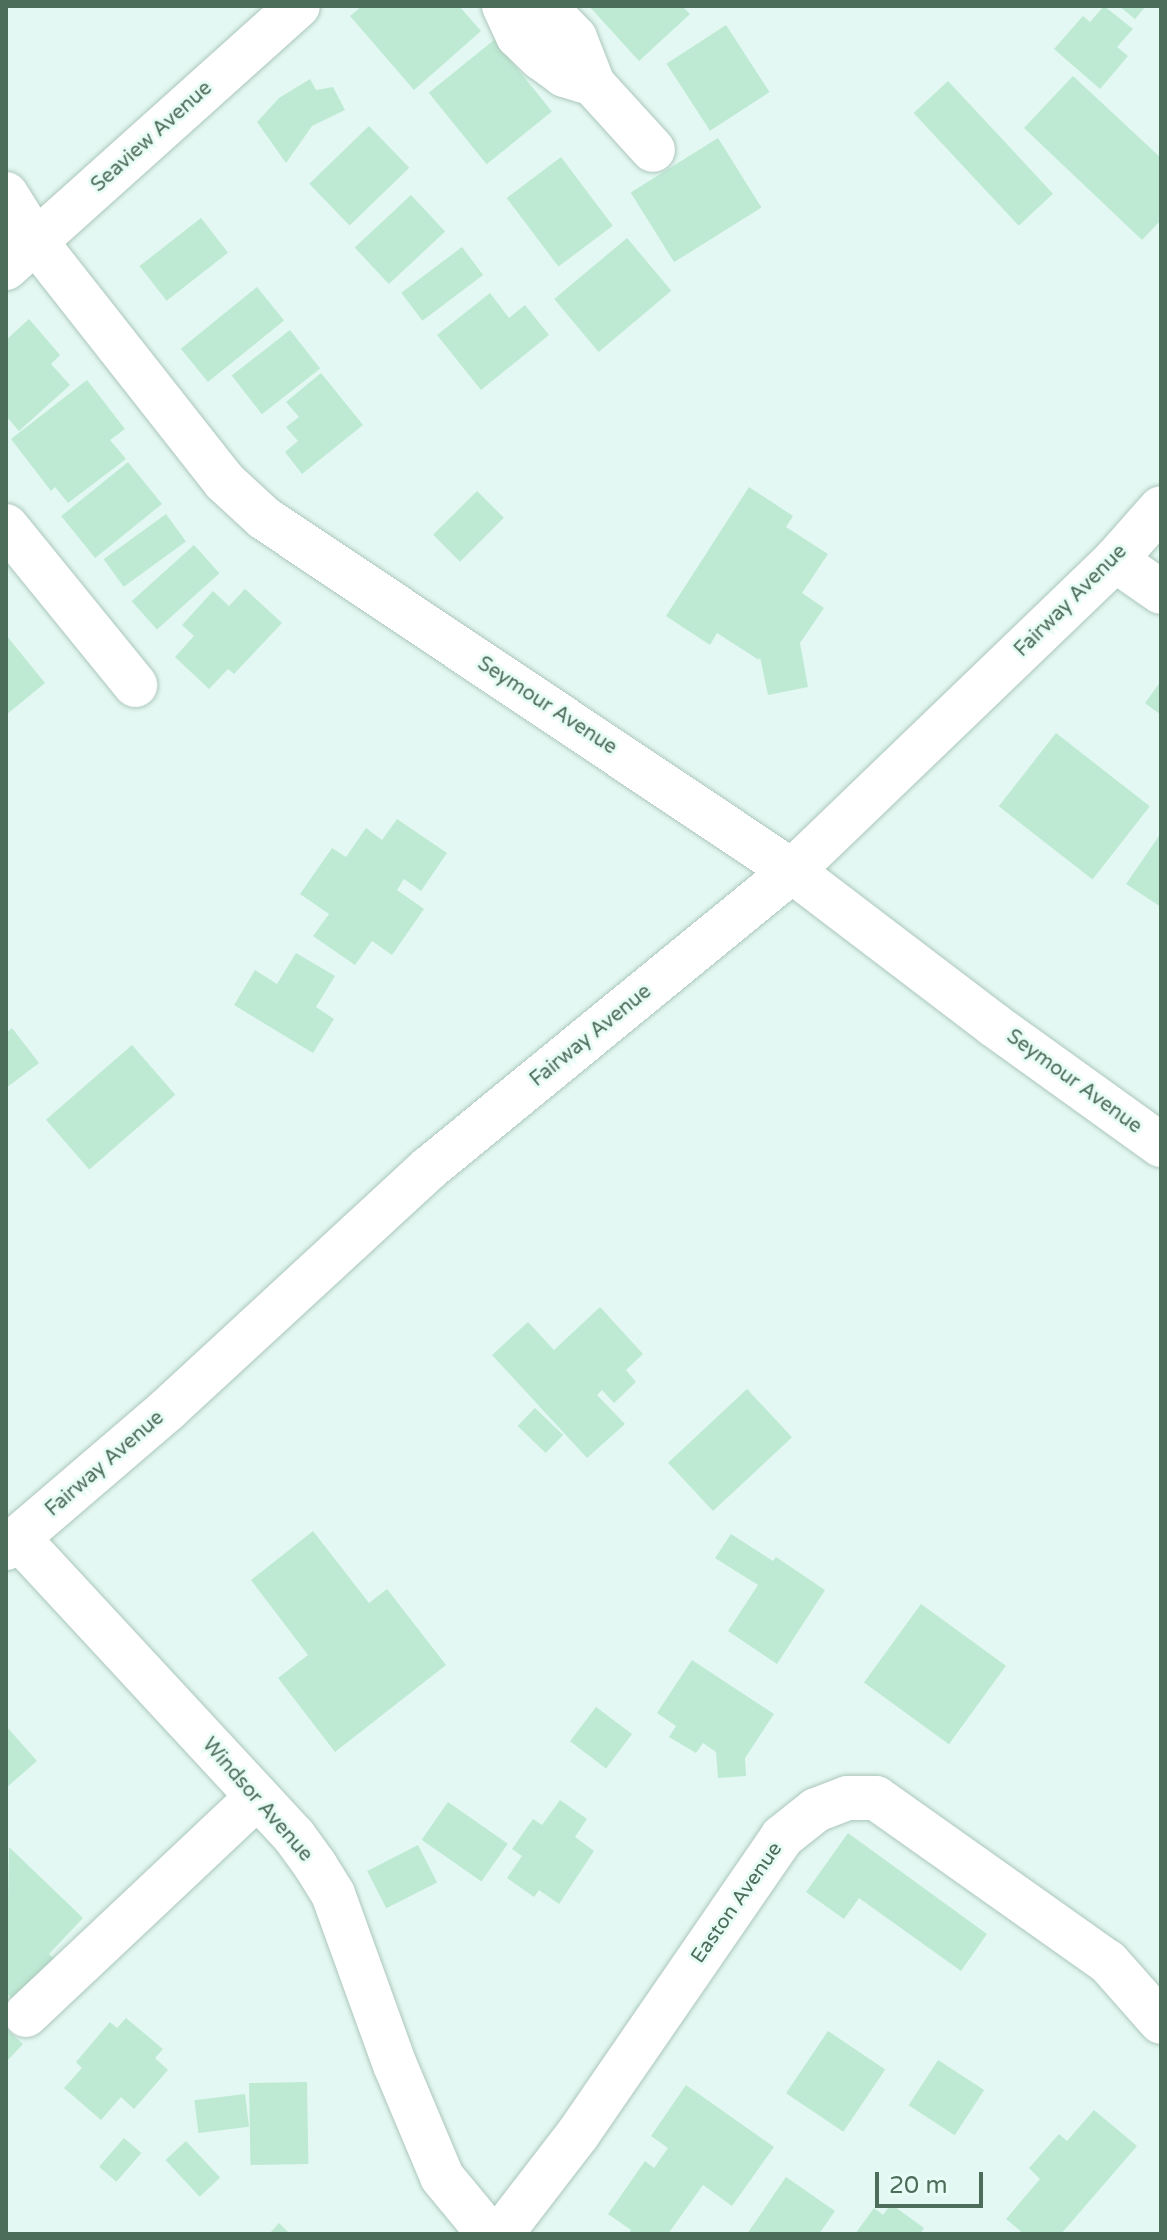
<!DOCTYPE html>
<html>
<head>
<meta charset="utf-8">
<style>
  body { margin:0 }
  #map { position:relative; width:1167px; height:2240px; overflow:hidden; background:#e3f8f2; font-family:"Varela Round",sans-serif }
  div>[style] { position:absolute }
  .building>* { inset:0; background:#beead4; transform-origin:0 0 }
  .roads { filter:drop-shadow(0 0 2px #acc7ba) drop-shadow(0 0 2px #acc7ba) }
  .minor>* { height:44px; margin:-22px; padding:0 22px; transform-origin:22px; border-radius:22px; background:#fff }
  span { translate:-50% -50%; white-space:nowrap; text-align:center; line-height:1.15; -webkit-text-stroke:6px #e8fcf6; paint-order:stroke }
  .street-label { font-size:20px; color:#4d6d5b }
  .frame { position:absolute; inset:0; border:8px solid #4d6d5b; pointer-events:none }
  .scale { position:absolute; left:875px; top:2172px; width:108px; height:36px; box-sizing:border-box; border:4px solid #4d6d5b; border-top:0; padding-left:10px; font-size:24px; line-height:28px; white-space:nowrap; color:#4d6d5b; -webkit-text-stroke:6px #e8fcf6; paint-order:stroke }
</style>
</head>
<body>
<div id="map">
  <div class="building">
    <div style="clip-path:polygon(362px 6px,459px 6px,481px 31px,414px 90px,350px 16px)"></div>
    <div style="clip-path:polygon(589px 6px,682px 6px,690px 14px,639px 61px)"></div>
    <div style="clip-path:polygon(1104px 6px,1133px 29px,1117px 47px,1128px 56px,1100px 89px,1054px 49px,1083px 16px,1090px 22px)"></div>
    <div style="clip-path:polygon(1119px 6px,1146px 6px,1135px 19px)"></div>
    <div style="left:726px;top:25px;width:80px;height:71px;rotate:57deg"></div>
    <div style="left:494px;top:40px;width:92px;height:84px;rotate:51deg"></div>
    <div style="clip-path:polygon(1073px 76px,1161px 158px,1161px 220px,1142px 240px,1024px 128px)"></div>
    <div style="clip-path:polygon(310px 79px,316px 90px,333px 87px,345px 110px,312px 126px,286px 163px,257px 122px,279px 98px)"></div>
    <div style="left:948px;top:81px;width:154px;height:47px;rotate:47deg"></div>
    <div style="left:369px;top:126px;width:58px;height:83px;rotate:46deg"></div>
    <div style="left:718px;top:138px;width:82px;height:103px;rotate:58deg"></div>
    <div style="left:561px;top:157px;width:86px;height:68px;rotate:53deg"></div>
    <div style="left:411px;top:195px;width:50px;height:77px;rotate:47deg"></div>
    <div style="left:201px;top:218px;width:44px;height:78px;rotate:52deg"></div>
    <div style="left:627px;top:238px;width:69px;height:95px;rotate:50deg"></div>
    <div style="left:462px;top:247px;width:35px;height:76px;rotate:53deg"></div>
    <div style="left:257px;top:287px;width:43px;height:98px;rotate:51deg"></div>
    <div style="clip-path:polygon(490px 293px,509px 318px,525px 305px,549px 335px,481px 390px,437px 335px)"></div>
    <div style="clip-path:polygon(29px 319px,60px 355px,51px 364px,70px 385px,19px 431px,6px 416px,6px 340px)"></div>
    <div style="left:290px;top:330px;width:49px;height:74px;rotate:52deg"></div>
    <div style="clip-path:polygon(321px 373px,363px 425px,302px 474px,285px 452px,298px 441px,286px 427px,299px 417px,286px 402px)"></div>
    <div style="clip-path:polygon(87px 380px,125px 429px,110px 440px,126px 459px,68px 503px,55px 487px,51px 491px,11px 439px)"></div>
    <div style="left:128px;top:462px;width:54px;height:86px;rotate:51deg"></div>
    <div style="clip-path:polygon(749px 487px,793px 516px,786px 527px,828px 554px,802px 593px,824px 608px,800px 643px,808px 687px,768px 695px,760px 657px,759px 660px,717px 633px,710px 645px,666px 616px)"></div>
    <div style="left:477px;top:491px;width:38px;height:62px;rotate:45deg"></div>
    <div style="left:166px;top:514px;width:34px;height:77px;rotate:54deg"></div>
    <div style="left:194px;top:545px;width:38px;height:84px;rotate:48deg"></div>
    <div style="clip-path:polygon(245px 589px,282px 623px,234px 674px,228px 669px,209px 689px,175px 657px,194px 636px,182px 625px,213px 591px,229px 606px)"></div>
    <div style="clip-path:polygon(6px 635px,45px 683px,6px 715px)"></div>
    <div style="clip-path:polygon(1161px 681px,1161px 715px,1145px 703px)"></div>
    <div style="left:1056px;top:733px;width:119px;height:93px;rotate:38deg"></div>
    <div style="clip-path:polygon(397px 819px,447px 853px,421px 891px,404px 879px,397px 890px,424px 909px,392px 955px,372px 941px,355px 965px,313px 936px,329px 914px,300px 894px,332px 848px,346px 857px,366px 828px,382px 840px)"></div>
    <div style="clip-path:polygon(1161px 833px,1161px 907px,1126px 884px)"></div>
    <div style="clip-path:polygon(296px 953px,335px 976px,316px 1007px,334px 1019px,313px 1053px,234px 1005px,255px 970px,277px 984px)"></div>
    <div style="clip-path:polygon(12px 1028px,39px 1063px,6px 1088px,6px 1033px)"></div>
    <div style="left:132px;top:1045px;width:66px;height:114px;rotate:49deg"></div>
    <div style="clip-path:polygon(600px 1307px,643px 1354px,626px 1370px,636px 1382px,614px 1403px,602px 1390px,597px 1395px,625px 1424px,587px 1458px,492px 1355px,528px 1322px,554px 1350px)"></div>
    <div style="left:747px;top:1389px;width:66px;height:108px;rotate:47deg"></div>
    <div style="left:535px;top:1408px;width:39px;height:25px;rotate:44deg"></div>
    <div style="clip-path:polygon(313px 1531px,369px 1603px,387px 1589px,446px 1665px,335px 1752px,278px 1678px,308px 1655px,251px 1580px)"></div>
    <div style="clip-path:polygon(731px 1534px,773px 1561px,776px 1557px,825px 1590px,777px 1664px,728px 1631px,758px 1585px,715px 1558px)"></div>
    <div style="left:921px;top:1604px;width:105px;height:97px;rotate:36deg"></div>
    <div style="clip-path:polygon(692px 1660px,774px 1714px,745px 1758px,746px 1776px,718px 1778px,716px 1752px,703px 1743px,696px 1753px,669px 1737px,676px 1726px,657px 1713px)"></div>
    <div style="left:596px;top:1707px;width:45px;height:43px;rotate:37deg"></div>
    <div style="clip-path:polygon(6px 1726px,37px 1761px,6px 1788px)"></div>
    <div style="clip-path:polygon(560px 1800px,587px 1819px,575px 1837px,594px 1851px,559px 1904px,539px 1890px,534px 1897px,507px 1878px,522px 1856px,512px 1849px,533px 1819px,542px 1825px)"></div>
    <div style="left:448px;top:1802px;width:73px;height:46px;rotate:35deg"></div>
    <div style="clip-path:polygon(848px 1833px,987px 1934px,961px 1971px,859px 1898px,844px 1919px,806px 1892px)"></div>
    <div style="left:418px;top:1845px;width:42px;height:57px;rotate:63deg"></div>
    <div style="clip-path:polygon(9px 1847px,83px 1918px,49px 1954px,65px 1969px,25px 2011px,6px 1993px)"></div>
    <div style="clip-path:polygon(126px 2018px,163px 2049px,155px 2058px,168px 2070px,134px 2109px,121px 2097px,101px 2120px,64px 2088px,82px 2068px,76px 2062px,110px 2022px,117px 2028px)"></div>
    <div style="clip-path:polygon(6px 2029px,23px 2044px,6px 2062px)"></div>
    <div style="left:828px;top:2031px;width:69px;height:75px;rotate:34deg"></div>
    <div style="left:938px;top:2060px;width:55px;height:54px;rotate:33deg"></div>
    <div style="left:307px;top:2082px;width:82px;height:58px;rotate:89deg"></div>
    <div style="clip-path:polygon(686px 2085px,774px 2147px,732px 2206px,703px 2185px,668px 2234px,629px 2234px,631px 2230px,608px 2214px,645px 2161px,654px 2168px,668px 2148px,651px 2136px)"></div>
    <div style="left:245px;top:2094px;width:33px;height:51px;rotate:83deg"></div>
    <div style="clip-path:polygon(1094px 2110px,1137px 2146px,1061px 2234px,1024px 2234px,1006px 2219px,1040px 2179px,1029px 2168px,1059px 2134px,1067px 2141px)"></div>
    <div style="left:124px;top:2138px;width:23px;height:38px;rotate:41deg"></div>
    <div style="left:186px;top:2141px;width:50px;height:28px;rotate:47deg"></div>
    <div style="clip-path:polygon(786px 2177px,835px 2211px,819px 2234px,747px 2234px)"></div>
    <div style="clip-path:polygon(891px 2204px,924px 2228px,920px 2234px,855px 2234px,874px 2208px,883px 2215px)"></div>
    <div style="clip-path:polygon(279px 2223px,290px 2234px,269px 2234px)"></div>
  </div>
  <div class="roads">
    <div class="minor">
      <div style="left:504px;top:6px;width:33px;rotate:65deg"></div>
      <div style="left:518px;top:36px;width:32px;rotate:44deg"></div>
      <div style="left:541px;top:58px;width:29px;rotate:36deg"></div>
      <div style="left:564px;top:75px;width:30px;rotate:17deg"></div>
      <div style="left:537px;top:6px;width:14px;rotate:25deg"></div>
      <div style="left:550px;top:12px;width:36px;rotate:46deg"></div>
      <div style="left:575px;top:38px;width:49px;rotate:68.6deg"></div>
      <div style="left:593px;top:84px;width:89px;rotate:47.7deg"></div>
      <div style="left:6px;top:194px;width:57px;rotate:58deg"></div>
      <div style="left:36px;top:242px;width:305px;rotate:51.8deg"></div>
      <div style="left:225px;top:482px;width:53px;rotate:42.7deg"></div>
      <div style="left:264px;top:518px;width:635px;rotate:33.77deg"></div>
      <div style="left:792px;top:871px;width:254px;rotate:37.3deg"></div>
      <div style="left:994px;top:1025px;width:206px;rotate:35.7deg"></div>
      <div style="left:6px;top:268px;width:392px;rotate:-41.9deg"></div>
      <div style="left:6px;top:526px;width:205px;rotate:50.9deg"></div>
      <div style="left:1115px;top:560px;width:56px;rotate:34.8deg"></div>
      <div style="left:18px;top:1538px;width:406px;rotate:47.2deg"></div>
      <div style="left:294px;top:1836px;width:36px;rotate:54deg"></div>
      <div style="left:315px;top:1865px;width:34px;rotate:58deg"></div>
      <div style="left:333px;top:1894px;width:182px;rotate:70.1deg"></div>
      <div style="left:395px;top:2065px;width:121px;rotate:67.2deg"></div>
      <div style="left:442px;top:2177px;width:74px;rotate:50.5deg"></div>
      <div style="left:6px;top:1548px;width:213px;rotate:-40.6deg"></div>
      <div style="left:168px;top:1409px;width:354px;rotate:-42.7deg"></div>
      <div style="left:428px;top:1169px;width:470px;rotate:-39.3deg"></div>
      <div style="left:792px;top:871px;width:448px;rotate:-43.9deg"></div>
      <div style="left:1115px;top:560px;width:69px;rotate:-48.5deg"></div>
      <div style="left:26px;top:2015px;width:318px;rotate:-43.3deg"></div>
      <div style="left:501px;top:2234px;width:126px;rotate:-52.4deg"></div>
      <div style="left:578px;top:2134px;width:360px;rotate:-55.5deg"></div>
      <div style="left:782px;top:1837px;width:43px;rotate:-38.5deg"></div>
      <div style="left:816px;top:1810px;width:33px;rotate:-21deg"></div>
      <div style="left:847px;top:1798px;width:29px"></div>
      <div style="left:876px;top:1798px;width:284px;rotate:35.3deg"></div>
      <div style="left:1108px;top:1962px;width:80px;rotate:48.5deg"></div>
    </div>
  </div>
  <div class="street-label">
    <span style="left:152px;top:137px;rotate:-42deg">Seaview Avenue</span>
    <span style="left:1071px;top:601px;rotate:-45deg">Fairway Avenue</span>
    <span style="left:547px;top:706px;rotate:33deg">Seymour Avenue</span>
    <span style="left:591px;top:1036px;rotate:-39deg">Fairway Avenue</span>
    <span style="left:1074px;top:1082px;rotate:36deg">Seymour Avenue</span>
    <span style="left:105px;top:1464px;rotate:-41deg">Fairway Avenue</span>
    <span style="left:257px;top:1800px;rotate:49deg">Windsor Avenue</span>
    <span style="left:737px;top:1903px;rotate:-55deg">Easton Avenue</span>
  </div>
  <div class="frame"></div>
  <div class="scale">20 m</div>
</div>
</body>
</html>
